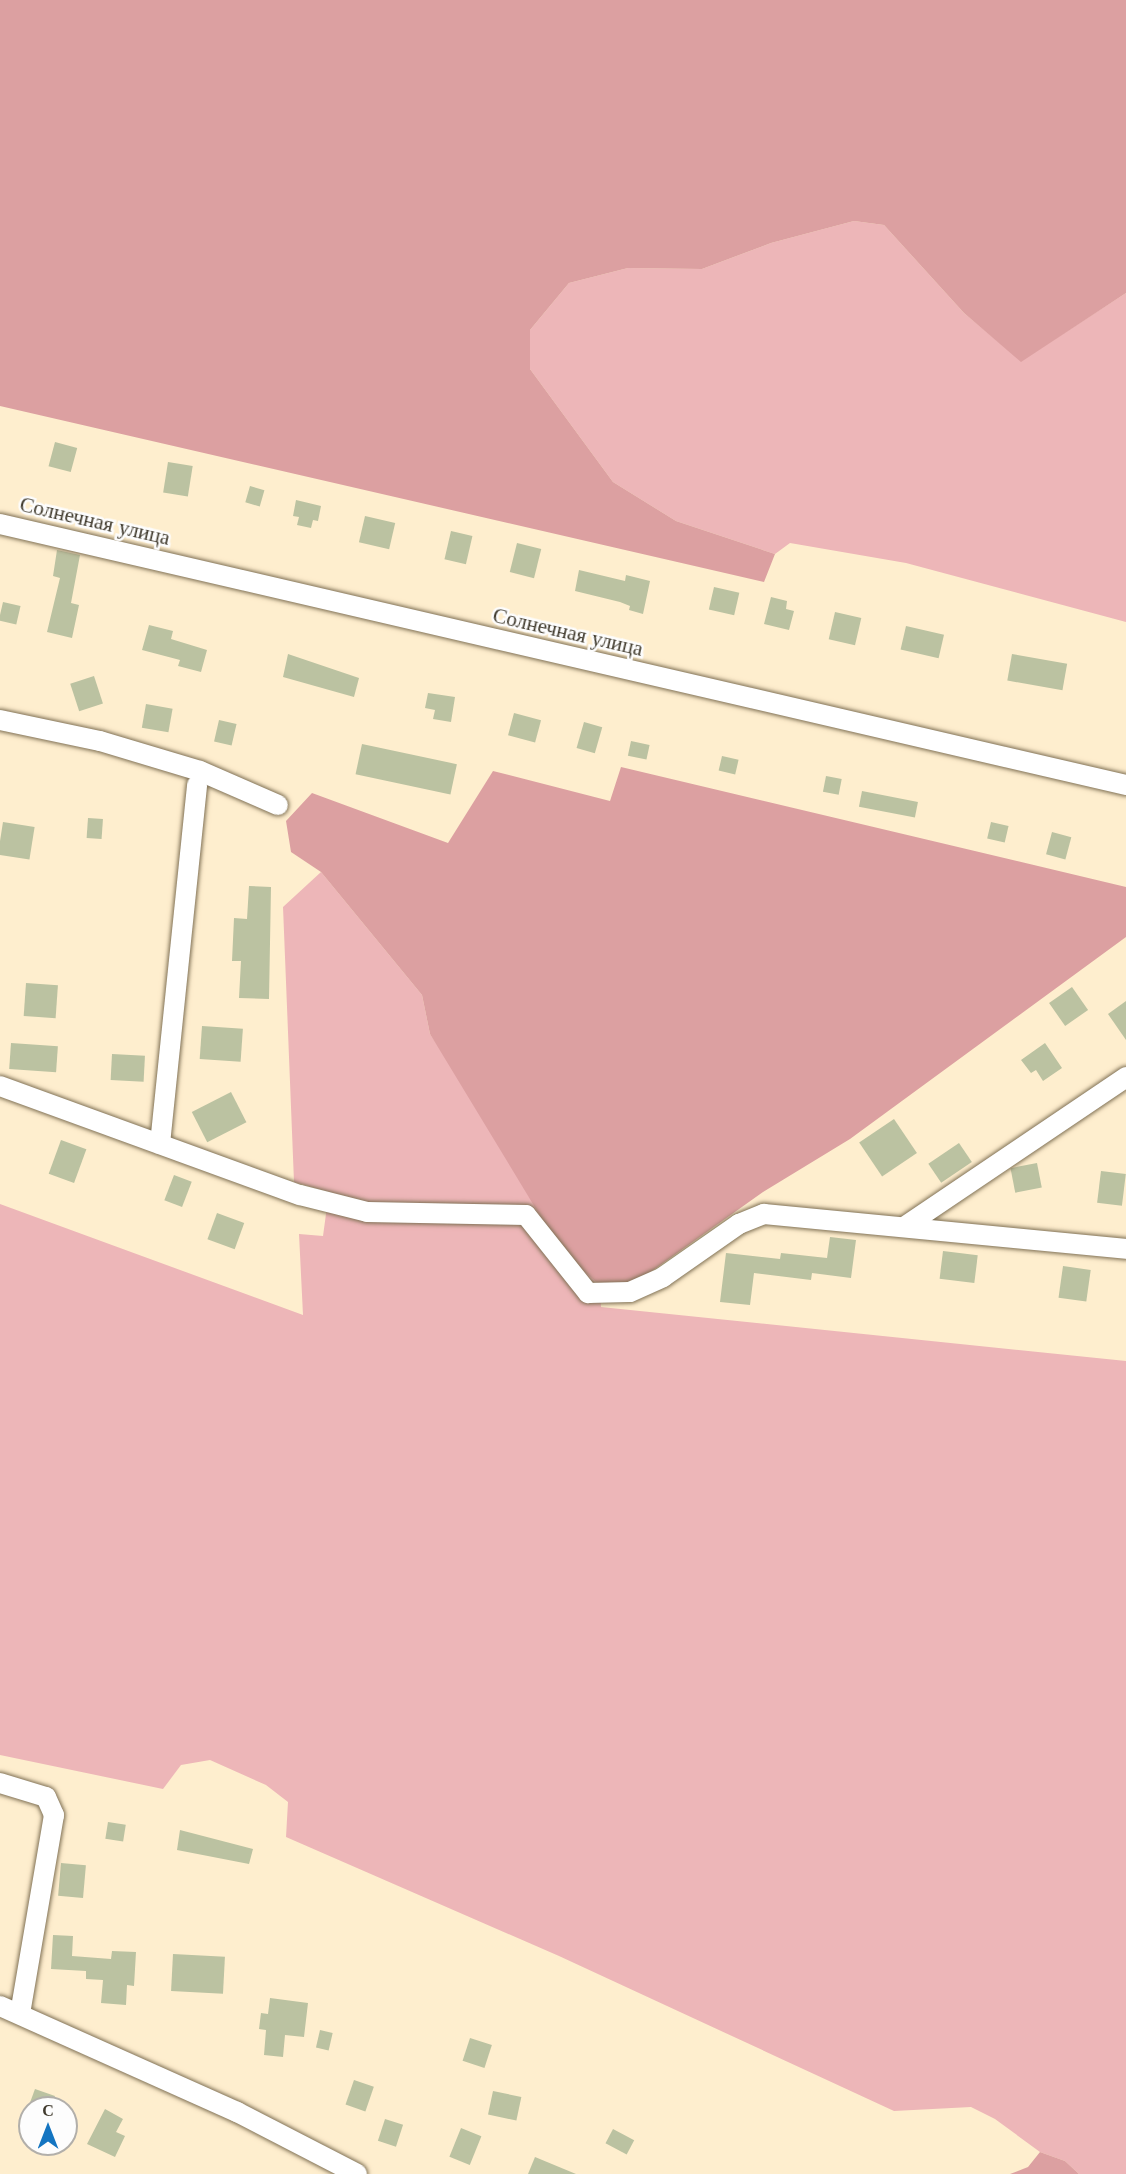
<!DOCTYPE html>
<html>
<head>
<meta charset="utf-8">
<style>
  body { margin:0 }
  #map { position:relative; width:1126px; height:2174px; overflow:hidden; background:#feeece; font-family:"Libre Baskerville",serif }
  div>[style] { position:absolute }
  .green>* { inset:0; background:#edb6b8 }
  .forest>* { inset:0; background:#dca0a1 }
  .building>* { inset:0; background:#bbc2a1; transform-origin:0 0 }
  .roads { filter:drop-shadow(0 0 2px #807155) drop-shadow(0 0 2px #807155) }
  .minor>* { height:20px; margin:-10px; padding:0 10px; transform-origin:10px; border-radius:10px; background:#fff }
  span { translate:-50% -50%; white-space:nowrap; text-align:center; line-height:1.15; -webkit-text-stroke:5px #fdfdfd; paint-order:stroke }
  .street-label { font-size:21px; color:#413b2e }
  .north { position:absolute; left:18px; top:2096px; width:60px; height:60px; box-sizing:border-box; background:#fdfdfd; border:2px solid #b2afaa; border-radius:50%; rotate:0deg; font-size:16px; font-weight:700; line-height:24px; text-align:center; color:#413b2e }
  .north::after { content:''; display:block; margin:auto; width:21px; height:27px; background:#1475c1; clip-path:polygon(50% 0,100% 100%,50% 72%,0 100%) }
</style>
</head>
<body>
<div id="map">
  <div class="green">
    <div style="clip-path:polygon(854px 221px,884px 225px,964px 313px,1021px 361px,1126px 293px,1126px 622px,906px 563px,790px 543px,775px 554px,676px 521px,613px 482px,530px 369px,530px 330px,569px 283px,628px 268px,702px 269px,771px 243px)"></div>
    <div style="clip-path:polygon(321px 872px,422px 995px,430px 1034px,600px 1285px,601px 1307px,1126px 1361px,1126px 2174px,1079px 2174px,1065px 2161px,1040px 2152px,995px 2119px,971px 2107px,894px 2111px,559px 1956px,286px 1837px,288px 1802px,266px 1785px,210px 1760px,181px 1765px,163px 1789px,0 1755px,0 1204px,303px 1315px,299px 1234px,323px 1236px,329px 1192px,294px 1182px,283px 907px)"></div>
  </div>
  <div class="forest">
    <div style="clip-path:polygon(0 0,1126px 0,1126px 293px,1021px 362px,964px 313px,884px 225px,854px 221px,771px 243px,702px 269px,628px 268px,569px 283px,530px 330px,530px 369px,613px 482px,676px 521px,775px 554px,764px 582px,0 406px)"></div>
    <div style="clip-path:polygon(621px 767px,1126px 887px,1126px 937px,850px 1139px,763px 1192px,635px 1283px,600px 1285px,562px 1252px,430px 1034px,422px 995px,321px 872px,291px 852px,286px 821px,312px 793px,448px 843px,493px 771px,610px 801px)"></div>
    <div style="clip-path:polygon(1040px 2152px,1065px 2161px,1079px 2174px,1010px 2174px,1028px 2167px)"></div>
  </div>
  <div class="building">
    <div style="left:55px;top:442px;width:23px;height:25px;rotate:15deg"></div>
    <div style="left:168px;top:462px;width:25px;height:31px;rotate:9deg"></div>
    <div style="left:250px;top:486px;width:15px;height:17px;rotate:16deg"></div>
    <div style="clip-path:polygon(296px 500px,321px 506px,318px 521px,313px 520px,311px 528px,297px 525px,299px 517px,293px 516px)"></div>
    <div style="left:365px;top:516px;width:31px;height:27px;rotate:13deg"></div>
    <div style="left:451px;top:531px;width:22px;height:29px;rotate:13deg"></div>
    <div style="left:517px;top:543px;width:25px;height:30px;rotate:14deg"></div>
    <div style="clip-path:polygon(57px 550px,80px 555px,71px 603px,79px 605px,72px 638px,47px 632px,60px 578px,53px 576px)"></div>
    <div style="clip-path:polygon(579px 570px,625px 581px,626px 575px,650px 581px,643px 614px,629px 610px,630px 606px,620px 602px,575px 591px)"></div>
    <div style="left:714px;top:587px;width:26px;height:23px;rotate:13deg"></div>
    <div style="clip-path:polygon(771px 597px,787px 601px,786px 609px,794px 611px,789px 630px,764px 624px)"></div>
    <div style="left:3px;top:602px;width:18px;height:19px;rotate:13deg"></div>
    <div style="left:835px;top:612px;width:27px;height:28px;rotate:13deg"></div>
    <div style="clip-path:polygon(149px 625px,173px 631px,171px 639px,207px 650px,201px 672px,178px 666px,180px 660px,142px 650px)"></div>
    <div style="left:906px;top:626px;width:39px;height:24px;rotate:13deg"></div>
    <div style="clip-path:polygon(288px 654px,359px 678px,354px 697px,283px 677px)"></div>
    <div style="left:1012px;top:654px;width:56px;height:27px;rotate:10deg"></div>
    <div style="left:94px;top:676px;width:29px;height:25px;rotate:72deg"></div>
    <div style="clip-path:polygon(428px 693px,455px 697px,451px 722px,433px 719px,435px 710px,425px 708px)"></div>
    <div style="left:146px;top:704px;width:27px;height:24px;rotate:10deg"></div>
    <div style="left:514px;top:713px;width:28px;height:23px;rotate:15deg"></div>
    <div style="left:219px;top:720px;width:18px;height:22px;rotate:13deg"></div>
    <div style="left:584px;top:722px;width:19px;height:27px;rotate:16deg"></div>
    <div style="left:631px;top:741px;width:19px;height:15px;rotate:12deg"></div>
    <div style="left:362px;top:744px;width:97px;height:31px;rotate:12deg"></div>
    <div style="left:722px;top:756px;width:17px;height:15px;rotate:13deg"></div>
    <div style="left:826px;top:776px;width:16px;height:16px;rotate:11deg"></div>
    <div style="left:862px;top:791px;width:57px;height:16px;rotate:11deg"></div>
    <div style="left:88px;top:818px;width:15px;height:20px;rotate:4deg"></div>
    <div style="left:3px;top:822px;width:32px;height:33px;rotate:9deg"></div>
    <div style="left:991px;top:822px;width:18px;height:17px;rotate:13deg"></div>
    <div style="left:1052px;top:832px;width:20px;height:23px;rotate:15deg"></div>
    <div style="clip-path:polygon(249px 886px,271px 887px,269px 999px,239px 998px,241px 961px,232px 961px,234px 918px,247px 919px)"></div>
    <div style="left:26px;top:983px;width:32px;height:33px;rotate:4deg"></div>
    <div style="left:1072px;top:987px;width:28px;height:28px;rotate:55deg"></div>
    <div style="clip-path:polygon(1126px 1001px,1126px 1040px,1108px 1014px)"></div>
    <div style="left:202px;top:1026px;width:41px;height:33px;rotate:4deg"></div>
    <div style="left:11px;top:1043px;width:47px;height:26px;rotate:4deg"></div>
    <div style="clip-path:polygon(1045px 1043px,1062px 1068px,1043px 1081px,1036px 1070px,1031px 1073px,1021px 1060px)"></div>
    <div style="left:112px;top:1054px;width:33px;height:26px;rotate:3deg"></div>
    <div style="left:231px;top:1092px;width:34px;height:44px;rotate:63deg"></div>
    <div style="left:894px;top:1119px;width:41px;height:42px;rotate:56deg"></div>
    <div style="left:61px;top:1140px;width:27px;height:36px;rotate:20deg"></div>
    <div style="left:959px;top:1143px;width:23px;height:37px;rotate:56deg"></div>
    <div style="left:1037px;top:1163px;width:25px;height:27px;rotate:79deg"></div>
    <div style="left:1101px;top:1171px;width:25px;height:32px;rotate:7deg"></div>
    <div style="left:174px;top:1175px;width:19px;height:27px;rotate:21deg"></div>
    <div style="left:217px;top:1213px;width:29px;height:28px;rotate:20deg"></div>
    <div style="clip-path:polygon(830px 1237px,856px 1240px,851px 1278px,812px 1273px,811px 1280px,754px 1273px,750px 1305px,720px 1302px,726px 1253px,780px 1259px,781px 1253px,827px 1258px)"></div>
    <div style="left:943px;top:1251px;width:35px;height:28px;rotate:7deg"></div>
    <div style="left:1063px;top:1266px;width:28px;height:32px;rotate:8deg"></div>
    <div style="left:108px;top:1822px;width:18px;height:17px;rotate:9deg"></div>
    <div style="clip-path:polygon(180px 1830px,253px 1849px,249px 1864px,177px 1850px)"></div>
    <div style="left:61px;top:1863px;width:25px;height:33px;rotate:5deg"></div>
    <div style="clip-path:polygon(53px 1935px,73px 1936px,72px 1956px,111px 1959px,112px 1951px,136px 1952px,134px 1986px,127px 1985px,126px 2005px,101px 2003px,103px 1980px,86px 1979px,86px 1971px,51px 1969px)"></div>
    <div style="left:173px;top:1954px;width:52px;height:37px;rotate:3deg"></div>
    <div style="clip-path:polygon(270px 1998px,308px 2003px,304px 2037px,285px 2035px,283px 2057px,264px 2055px,266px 2030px,259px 2029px,261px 2013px,268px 2014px)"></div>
    <div style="left:320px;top:2030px;width:13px;height:18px;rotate:13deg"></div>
    <div style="left:470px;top:2038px;width:23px;height:24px;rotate:18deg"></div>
    <div style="left:354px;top:2080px;width:21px;height:26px;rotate:19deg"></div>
    <div style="clip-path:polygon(35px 2089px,55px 2096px,50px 2108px,28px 2108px)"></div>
    <div style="left:493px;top:2091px;width:29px;height:24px;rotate:12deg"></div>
    <div style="clip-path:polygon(105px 2109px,123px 2119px,116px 2132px,125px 2136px,115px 2157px,87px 2144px)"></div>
    <div style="left:385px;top:2119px;width:19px;height:23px;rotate:18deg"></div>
    <div style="left:461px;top:2128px;width:22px;height:31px;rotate:22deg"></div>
    <div style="left:613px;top:2129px;width:24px;height:16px;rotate:28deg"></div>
    <div style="clip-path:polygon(535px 2157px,576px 2174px,528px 2174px)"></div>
  </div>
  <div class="roads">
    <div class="minor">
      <div style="left:0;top:524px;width:1156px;rotate:13.05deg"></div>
      <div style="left:0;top:720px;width:102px;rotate:11.9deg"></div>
      <div style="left:100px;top:741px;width:104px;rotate:16.7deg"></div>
      <div style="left:200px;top:771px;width:85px;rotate:23.6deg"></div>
      <div style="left:0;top:1086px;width:319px;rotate:20deg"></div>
      <div style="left:300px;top:1195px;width:69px;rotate:14.2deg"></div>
      <div style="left:367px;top:1212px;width:159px;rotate:1.1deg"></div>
      <div style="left:526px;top:1215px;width:100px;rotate:51.5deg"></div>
      <div style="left:588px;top:1293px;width:42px;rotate:-1.4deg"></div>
      <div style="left:630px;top:1292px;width:36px;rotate:-24deg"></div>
      <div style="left:663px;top:1277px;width:93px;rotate:-34.9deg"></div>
      <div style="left:739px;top:1224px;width:27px;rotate:-22deg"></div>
      <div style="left:764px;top:1214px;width:364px;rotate:5.5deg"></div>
      <div style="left:160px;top:1144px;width:361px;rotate:-84.1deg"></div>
      <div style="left:904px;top:1227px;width:268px;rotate:-34deg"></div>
      <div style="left:0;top:1783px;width:48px;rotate:16.9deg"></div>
      <div style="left:46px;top:1797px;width:20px;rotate:66deg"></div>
      <div style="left:54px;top:1815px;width:201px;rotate:99.7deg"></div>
      <div style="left:0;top:2006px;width:260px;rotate:24.1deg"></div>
      <div style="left:237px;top:2112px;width:135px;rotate:27.3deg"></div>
    </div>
  </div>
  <div class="street-label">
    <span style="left:95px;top:521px;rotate:13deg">Солнечная улица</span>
    <span style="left:568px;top:632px;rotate:13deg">Солнечная улица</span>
  </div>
  <div class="north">С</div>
</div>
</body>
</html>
